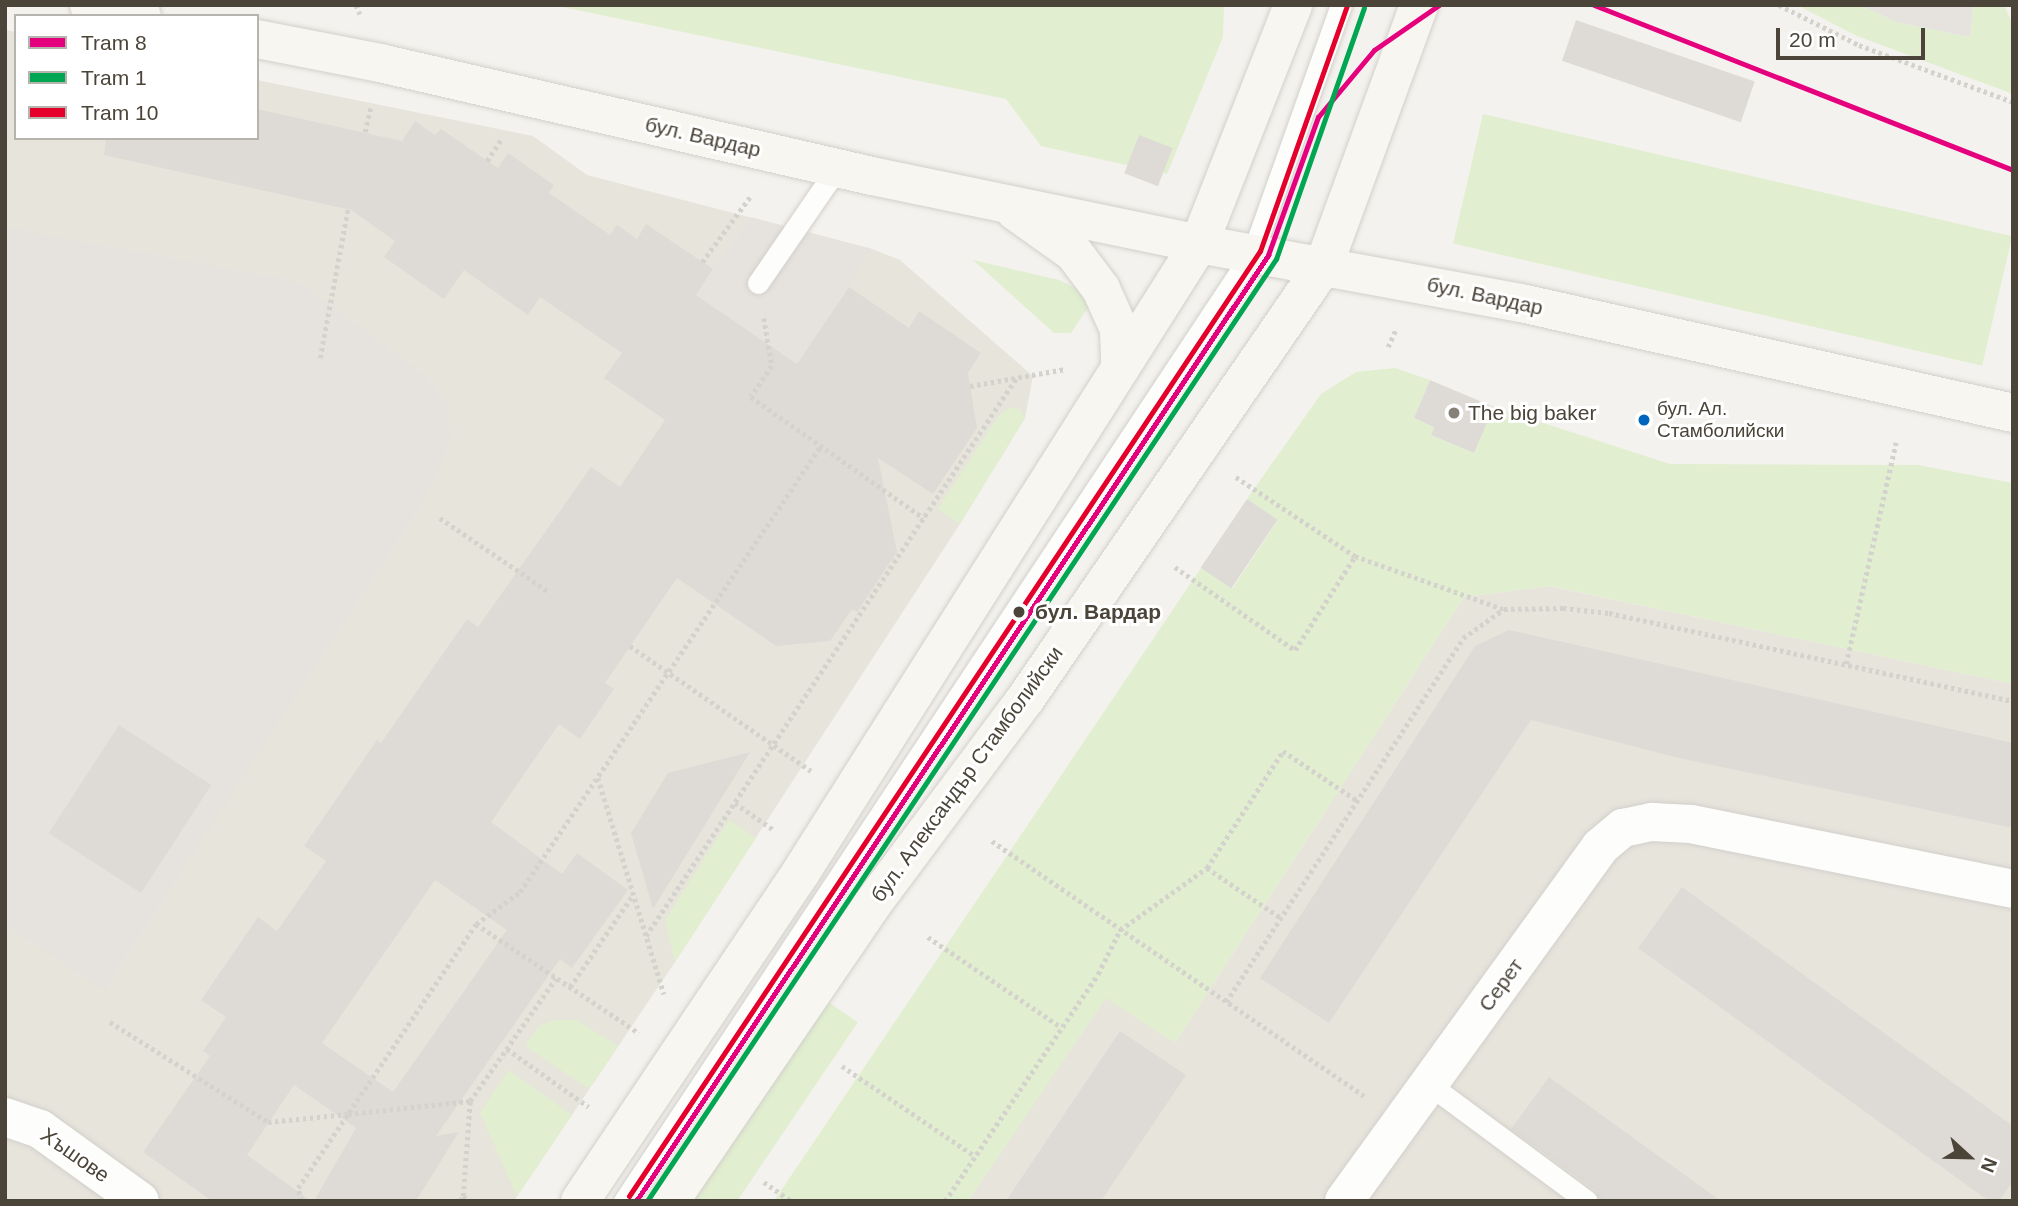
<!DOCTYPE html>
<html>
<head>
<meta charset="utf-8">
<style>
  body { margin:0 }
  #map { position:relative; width:2018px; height:1206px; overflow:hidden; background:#f4f2ee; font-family:Arial,sans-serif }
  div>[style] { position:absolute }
  .residential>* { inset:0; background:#e7e4dc }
  .green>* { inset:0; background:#e1eecf; transform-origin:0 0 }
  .parking>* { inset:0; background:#e6e3df }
  .building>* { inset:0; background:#dedbd6; transform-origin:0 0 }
  .path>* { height:4.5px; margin-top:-2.25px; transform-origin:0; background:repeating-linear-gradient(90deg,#d3d2cc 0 3.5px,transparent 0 7px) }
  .roads { filter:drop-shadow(0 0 2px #d2d0cb) drop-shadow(0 0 2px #d2d0cb) }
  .lane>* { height:21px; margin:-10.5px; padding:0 10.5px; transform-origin:10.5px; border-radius:10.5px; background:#fdfdfc }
  .street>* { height:38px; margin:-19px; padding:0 19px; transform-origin:19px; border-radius:19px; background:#fdfdfc }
  .secondary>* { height:38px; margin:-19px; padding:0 19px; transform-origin:19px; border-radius:19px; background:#f7f6f1 }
  .tram-1>* { height:5px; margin:-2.5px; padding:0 2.5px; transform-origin:2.5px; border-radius:2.5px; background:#e5007d }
  .tram-2>* { height:5px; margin:-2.5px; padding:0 2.5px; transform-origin:2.5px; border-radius:2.5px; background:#00a651 }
  .tram-3>* { height:5px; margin:-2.5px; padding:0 2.5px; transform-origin:2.5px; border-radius:2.5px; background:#e4002b }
  .dots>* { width:19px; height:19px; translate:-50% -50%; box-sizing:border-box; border:4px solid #fff; border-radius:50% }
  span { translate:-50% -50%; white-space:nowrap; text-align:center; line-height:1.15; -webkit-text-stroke:6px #fff; paint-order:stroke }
  .bus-label { font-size:19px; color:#4b4439 }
  .left { translate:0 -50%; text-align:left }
  .street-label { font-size:21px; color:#4b4439 }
  .poi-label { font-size:21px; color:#4b4439 }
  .stop-label { font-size:21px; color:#4b4439; font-weight:700 }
  .frame { position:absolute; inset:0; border:7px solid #4b4439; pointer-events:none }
  .legend { position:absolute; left:14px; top:14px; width:245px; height:126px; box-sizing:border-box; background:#fff; border:2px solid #b7b4b0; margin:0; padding:9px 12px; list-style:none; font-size:21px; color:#4b4439 }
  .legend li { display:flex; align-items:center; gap:14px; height:35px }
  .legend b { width:35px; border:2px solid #b7b4b0 }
  .north { position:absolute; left:1934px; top:1122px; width:70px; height:70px; -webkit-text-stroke:5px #fff; paint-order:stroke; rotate:112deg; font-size:19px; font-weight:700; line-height:28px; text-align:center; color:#4b4439 }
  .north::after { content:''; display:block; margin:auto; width:24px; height:32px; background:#4b4439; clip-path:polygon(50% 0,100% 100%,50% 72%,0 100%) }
  .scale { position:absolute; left:1776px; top:28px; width:149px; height:32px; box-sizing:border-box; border:4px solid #4b4439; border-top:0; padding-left:9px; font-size:21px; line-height:24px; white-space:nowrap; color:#4b4439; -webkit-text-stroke:5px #fff; paint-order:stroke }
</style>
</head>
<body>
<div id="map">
  <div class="residential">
    <div style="clip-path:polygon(5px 30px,16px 32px,16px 138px,257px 138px,257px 80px,533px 136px,587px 175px,872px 249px,900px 260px,1033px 376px,1025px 418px,960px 524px,675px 962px,514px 1201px,5px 1201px)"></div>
    <div style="clip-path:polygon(1549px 586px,2013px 684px,2013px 1201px,968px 1201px,1106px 997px,1175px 1043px,1464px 597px)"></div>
  </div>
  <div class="green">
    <div style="clip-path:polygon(553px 5px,1224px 5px,1223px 37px,1167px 174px,1041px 146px,1006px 99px)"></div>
    <div style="clip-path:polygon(1797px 5px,1861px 5px,1896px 22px,1970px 37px,1973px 5px,2004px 5px,2013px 25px,2013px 94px,1857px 36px)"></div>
    <div style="left:1483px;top:114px;width:543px;height:133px;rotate:13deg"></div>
    <div style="clip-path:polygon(973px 260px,1059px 280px,1079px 290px,1089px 306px,1071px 333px,1054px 333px)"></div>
    <div style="clip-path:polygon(1395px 368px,1430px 380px,1414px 418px,1434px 427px,1431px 435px,1474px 453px,1494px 407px,1670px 464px,1918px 465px,2013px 483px,2013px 684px,1550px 586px,1464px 597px,1175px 1043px,1106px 998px,968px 1201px,774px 1201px,1201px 568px,1232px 589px,1278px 520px,1247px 499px,1321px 394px,1356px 372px)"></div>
    <div style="clip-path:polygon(1009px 408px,1020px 409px,1025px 418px,960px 524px,938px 509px,998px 417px)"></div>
    <div style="clip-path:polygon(729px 820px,756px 838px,675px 962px,665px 920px)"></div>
    <div style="left:828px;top:1002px;width:36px;height:239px;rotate:34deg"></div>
    <div style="clip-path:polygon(554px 1020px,577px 1020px,618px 1046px,589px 1089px,525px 1046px,539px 1026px)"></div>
    <div style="clip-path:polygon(508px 1070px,572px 1115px,517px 1196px,480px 1113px)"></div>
  </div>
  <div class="parking">
    <div style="clip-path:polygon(1861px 5px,1973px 5px,1970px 37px,1896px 22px)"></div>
    <div style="clip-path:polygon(751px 217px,872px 249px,798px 363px,696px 295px)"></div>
    <div style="clip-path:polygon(5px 227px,299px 282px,424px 374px,449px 405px,450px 443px,420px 507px,104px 990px,5px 925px)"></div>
  </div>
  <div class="building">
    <div style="left:1576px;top:20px;width:189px;height:43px;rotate:19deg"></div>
    <div style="clip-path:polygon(evenodd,257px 109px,402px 141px,415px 121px,435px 135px,441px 129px,498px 168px,508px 153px,554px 185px,549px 193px,610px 235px,617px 225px,637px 239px,646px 224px,713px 269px,696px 295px,797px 364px,849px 287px,909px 328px,919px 311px,981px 353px,968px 373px,977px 428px,933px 494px,878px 458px,897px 552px,857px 612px,852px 609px,830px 641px,776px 646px,677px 578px,605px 683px,614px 689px,580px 739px,559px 724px,491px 822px,562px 874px,577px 853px,628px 890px,572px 968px,560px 959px,436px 1136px,459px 1132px,416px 1201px,314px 1201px,356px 1128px,294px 1085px,247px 1155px,311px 1201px,212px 1201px,143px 1152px,210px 1056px,203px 1051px,226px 1017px,201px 1000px,258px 917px,277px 931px,326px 861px,304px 846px,377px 740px,381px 743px,467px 619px,478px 627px,591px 467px,620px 487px,665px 420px,604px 378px,622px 353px,540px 297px,528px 315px,464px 270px,444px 299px,384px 257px,395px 241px,351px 210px,104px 155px,106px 138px,257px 138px,257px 109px,435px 880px,507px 930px,393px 1092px,322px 1043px,435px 880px)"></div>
    <div style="left:1139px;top:135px;width:36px;height:41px;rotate:21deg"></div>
    <div style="clip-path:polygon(1430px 380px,1494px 407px,1474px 453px,1431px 435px,1434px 427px,1414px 418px)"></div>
    <div style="left:1247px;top:499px;width:37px;height:83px;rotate:34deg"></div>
    <div style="clip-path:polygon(1509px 630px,2013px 743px,2013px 828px,1679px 758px,1531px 720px,1329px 1023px,1260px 978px,1475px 646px)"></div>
    <div style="left:119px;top:725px;width:110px;height:129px;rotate:33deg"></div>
    <div style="clip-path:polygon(750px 752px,653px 909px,631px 833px,668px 773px)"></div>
    <div style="clip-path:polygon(1682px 887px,2013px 1126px,2013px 1181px,1999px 1201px,1989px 1201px,1638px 948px)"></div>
    <div style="clip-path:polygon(1120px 1031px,1186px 1075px,1143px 1139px,1101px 1201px,1006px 1201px)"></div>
    <div style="clip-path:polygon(1549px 1077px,1721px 1201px,1600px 1201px,1595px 1190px,1511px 1129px)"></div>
  </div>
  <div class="path">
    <div style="left:356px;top:5px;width:10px;rotate:66deg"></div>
    <div style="left:1779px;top:5px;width:89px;rotate:26.6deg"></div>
    <div style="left:1859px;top:45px;width:164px;rotate:20.3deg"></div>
    <div style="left:365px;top:132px;width:27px;rotate:-77deg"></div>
    <div style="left:487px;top:161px;width:27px;rotate:-57deg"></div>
    <div style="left:702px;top:262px;width:81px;rotate:-53.6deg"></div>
    <div style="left:764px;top:318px;width:49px;rotate:80.5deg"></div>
    <div style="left:772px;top:366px;width:37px;rotate:124deg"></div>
    <div style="left:751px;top:397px;width:211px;rotate:35deg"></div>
    <div style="left:1388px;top:347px;width:20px;rotate:-66deg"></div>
    <div style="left:320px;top:358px;width:152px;rotate:-79.4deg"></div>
    <div style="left:970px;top:386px;width:97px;rotate:-10.1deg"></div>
    <div style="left:1236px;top:477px;width:143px;rotate:33.6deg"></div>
    <div style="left:1355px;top:556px;width:157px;rotate:19.7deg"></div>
    <div style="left:440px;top:518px;width:130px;rotate:34.1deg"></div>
    <div style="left:1175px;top:567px;width:146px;rotate:34.7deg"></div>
    <div style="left:1295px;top:650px;width:112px;rotate:-57.4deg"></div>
    <div style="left:630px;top:646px;width:220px;rotate:34.6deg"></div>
    <div style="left:1846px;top:664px;width:227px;rotate:-77.3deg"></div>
    <div style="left:598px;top:778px;width:226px;rotate:73deg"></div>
    <div style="left:735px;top:803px;width:47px;rotate:34.7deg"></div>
    <div style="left:992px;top:841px;width:451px;rotate:34.4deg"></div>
    <div style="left:1207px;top:868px;width:140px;rotate:-57deg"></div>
    <div style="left:1283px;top:751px;width:90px;rotate:33.7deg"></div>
    <div style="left:476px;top:924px;width:196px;rotate:33.8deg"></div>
    <div style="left:646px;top:936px;width:671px;rotate:-56.43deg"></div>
    <div style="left:928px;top:937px;width:161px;rotate:34.1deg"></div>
    <div style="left:570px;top:987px;width:112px;rotate:-55.6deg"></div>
    <div style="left:1226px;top:1002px;width:434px;rotate:-56.9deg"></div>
    <div style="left:1463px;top:638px;width:50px;rotate:-35.3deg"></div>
    <div style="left:1504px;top:609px;width:59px;rotate:-1deg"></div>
    <div style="left:1563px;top:608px;width:46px;rotate:6.2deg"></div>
    <div style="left:1609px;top:613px;width:413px;rotate:12.3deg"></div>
    <div style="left:110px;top:1022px;width:187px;rotate:32.3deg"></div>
    <div style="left:268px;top:1122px;width:80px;rotate:-5.7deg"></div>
    <div style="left:348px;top:1114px;width:123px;rotate:-6.1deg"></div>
    <div style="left:470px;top:1101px;width:150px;rotate:-55deg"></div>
    <div style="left:507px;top:1049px;width:100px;rotate:35.3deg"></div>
    <div style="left:842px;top:1066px;width:161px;rotate:34.1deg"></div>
    <div style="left:764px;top:1182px;width:33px;rotate:35deg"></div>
    <div style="left:463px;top:1196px;width:8px;rotate:40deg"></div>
    <div style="left:301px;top:1201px;width:13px;rotate:-103deg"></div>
    <div style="left:298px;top:1188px;width:318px;rotate:-56deg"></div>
    <div style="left:476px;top:924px;width:54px;rotate:-36deg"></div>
    <div style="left:520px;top:892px;width:537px;rotate:-56.01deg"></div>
    <div style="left:460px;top:1201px;width:6px;rotate:-59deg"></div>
    <div style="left:463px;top:1196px;width:95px;rotate:-85.8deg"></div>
    <div style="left:945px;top:1201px;width:274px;rotate:-56deg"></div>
    <div style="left:1098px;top:974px;width:49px;rotate:-63.4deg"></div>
    <div style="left:1120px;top:930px;width:107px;rotate:-35.5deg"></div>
    <div style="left:1207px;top:868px;width:89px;rotate:34deg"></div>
  </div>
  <div class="roads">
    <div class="lane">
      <div style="left:758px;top:283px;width:140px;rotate:-55.5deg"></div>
      <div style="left:1430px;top:1085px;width:195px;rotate:36.5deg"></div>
      <div style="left:624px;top:1201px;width:1139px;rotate:-56.46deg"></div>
      <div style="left:1253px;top:252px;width:262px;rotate:-70.4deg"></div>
    </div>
    <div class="street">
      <div style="left:5px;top:1117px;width:37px;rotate:19deg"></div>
      <div style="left:40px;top:1129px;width:123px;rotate:35.8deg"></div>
      <div style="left:1344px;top:1201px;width:437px;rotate:-54.1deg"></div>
      <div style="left:1600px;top:847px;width:30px;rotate:-40deg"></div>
      <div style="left:1623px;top:828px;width:30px;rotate:-12deg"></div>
      <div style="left:1652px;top:822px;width:39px;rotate:3deg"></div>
      <div style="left:1691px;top:824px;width:328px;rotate:11.4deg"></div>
    </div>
    <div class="secondary">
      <div style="left:89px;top:5px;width:54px;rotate:11.7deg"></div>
      <div style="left:257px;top:39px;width:125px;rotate:11deg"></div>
      <div style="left:380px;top:63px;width:505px;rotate:12.94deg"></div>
      <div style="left:872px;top:176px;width:334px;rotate:11.7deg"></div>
      <div style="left:1199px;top:244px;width:327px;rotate:10.4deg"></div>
      <div style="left:1521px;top:303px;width:504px;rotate:12.6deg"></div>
      <div style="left:1015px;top:211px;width:72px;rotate:35.4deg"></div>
      <div style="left:1074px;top:253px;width:45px;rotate:53.1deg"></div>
      <div style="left:1101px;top:289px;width:44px;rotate:65.8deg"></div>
      <div style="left:1119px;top:329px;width:38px;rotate:88deg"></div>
      <div style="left:580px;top:1201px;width:396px;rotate:-56.1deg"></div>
      <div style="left:801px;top:872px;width:743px;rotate:-57.64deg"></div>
      <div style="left:1199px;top:244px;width:257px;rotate:-68.5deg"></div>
      <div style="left:670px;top:1201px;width:357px;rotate:-55.7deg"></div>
      <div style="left:871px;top:906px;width:256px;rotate:-53.3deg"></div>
      <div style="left:1024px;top:701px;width:529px;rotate:-55.47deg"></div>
      <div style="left:1324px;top:265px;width:277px;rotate:-69.9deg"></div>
    </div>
  </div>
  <div class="tram-1">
    <div style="left:1594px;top:5px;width:450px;rotate:21.5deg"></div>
    <div style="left:636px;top:1201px;width:1138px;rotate:-56.25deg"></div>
    <div style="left:1268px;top:255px;width:147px;rotate:-70.1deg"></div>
    <div style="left:1318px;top:117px;width:87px;rotate:-50.1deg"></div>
    <div style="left:1374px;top:50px;width:79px;rotate:-34.7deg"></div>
  </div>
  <div class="tram-2">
    <div style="left:647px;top:1201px;width:1133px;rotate:-56.27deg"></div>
    <div style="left:1276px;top:259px;width:266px;rotate:-70.7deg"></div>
  </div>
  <div class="tram-3">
    <div style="left:629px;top:1196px;width:1136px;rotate:-56.27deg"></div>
    <div style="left:1260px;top:251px;width:261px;rotate:-70.5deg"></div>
  </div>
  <div class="dots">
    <div style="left:1454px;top:413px;background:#868178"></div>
    <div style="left:1644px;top:420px;background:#0065bd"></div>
    <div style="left:1019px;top:612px;background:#4b4439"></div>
  </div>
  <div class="bus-label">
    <span class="left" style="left:1657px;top:420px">бул. Ал.<br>Стамболийски</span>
  </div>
  <div class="street-label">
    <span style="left:703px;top:137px;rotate:13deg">бул. Вардар</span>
    <span style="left:1485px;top:296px;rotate:12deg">бул. Вардар</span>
    <span style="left:967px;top:774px;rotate:-54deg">бул. Александър Стамболийски</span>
    <span style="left:1501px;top:985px;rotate:-54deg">Серет</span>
    <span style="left:75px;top:1155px;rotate:35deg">Хъшове</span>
  </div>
  <div class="poi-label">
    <span class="left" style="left:1468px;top:413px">The big baker</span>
  </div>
  <div class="stop-label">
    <span class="left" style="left:1035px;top:612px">бул. Вардар</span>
  </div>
  <div class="frame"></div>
  <ul class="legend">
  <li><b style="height:9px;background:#e5007d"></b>Tram 8</li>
  <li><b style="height:9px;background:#00a651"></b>Tram 1</li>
  <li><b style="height:9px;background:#e4002b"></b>Tram 10</li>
  </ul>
  <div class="north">N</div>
  <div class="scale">20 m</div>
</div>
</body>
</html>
